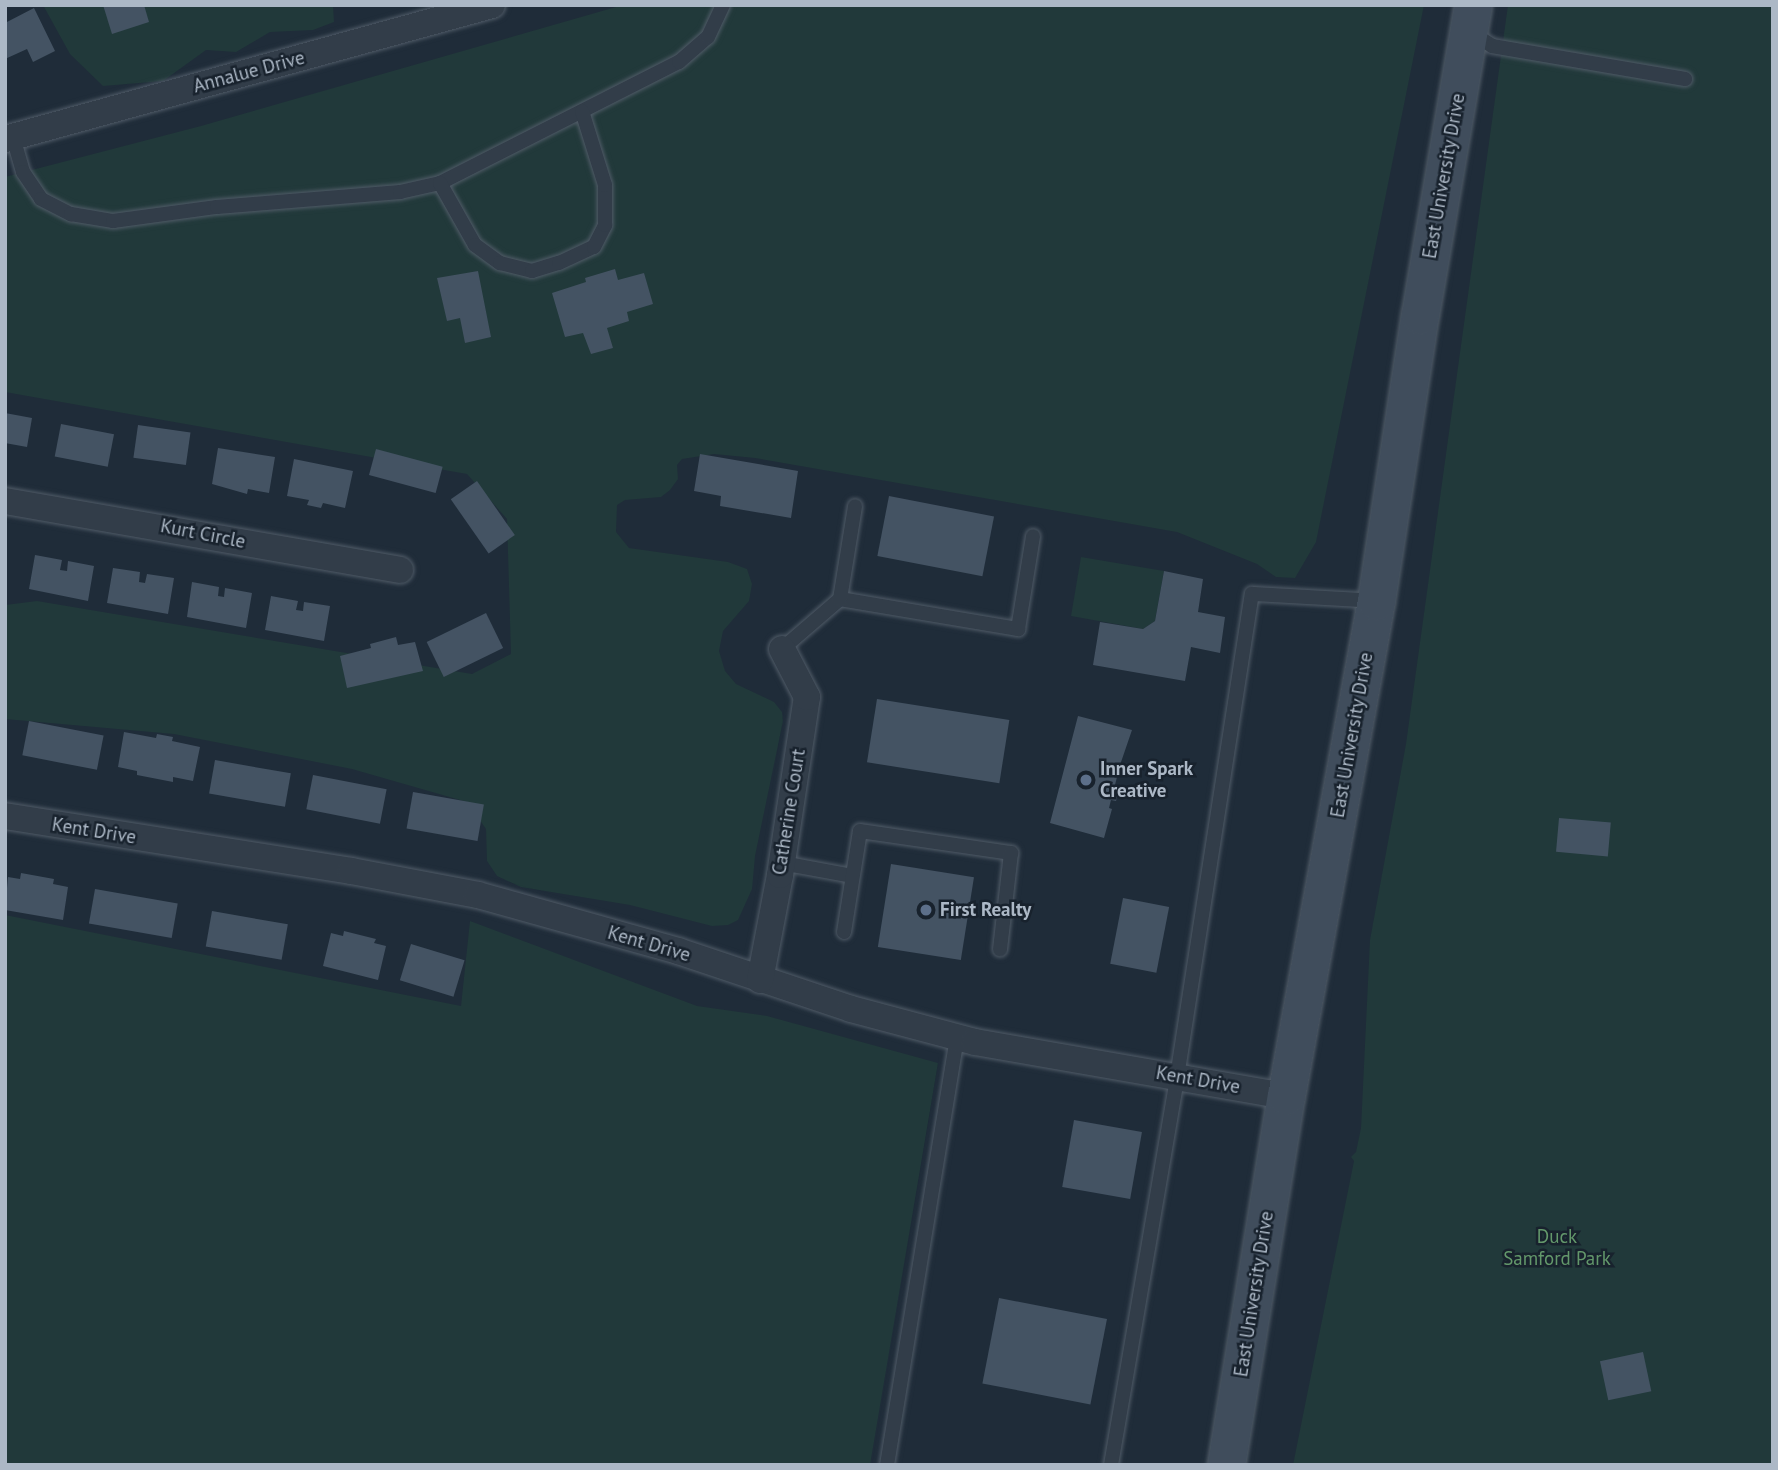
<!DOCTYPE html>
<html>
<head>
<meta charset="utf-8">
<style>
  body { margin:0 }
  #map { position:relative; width:1778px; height:1470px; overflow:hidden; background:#1f2c39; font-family:"PT Sans",sans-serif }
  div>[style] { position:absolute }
  .green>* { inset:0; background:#21393a }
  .building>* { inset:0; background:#445363; transform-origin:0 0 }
  .roads { filter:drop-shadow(0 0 2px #505b67) drop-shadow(0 0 2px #505b67) }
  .service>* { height:14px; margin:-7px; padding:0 7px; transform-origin:7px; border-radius:7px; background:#323d49 }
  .minor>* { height:26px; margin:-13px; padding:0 13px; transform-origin:13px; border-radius:13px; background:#323d49 }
  .secondary>* { height:37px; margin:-18.5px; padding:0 18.5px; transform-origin:18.5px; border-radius:18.5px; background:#404d5c }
  .dots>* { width:19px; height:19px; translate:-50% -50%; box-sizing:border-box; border:4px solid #18222d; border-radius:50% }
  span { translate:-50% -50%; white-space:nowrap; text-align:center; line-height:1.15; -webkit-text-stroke:5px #18222d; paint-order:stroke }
  .street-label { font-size:19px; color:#acb8c6 }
  .poi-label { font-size:19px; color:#acb8c6; font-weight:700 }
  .left { translate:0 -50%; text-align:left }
  .park-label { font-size:19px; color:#63986b }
  .frame { position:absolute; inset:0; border:7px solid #acb8c6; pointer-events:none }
</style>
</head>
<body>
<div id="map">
  <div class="green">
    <div style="clip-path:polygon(43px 5px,333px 5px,334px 22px,313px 30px,270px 32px,236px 52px,206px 50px,163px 81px,103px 86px,70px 54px)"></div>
    <div style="clip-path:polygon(623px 5px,1424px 5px,1316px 542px,1295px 578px,1276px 577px,1257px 564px,1177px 532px,755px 458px,714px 454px,682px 459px,677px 465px,678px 479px,670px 490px,661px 497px,625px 500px,617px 505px,616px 532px,629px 548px,728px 562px,747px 569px,752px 584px,749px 601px,723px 631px,719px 651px,725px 671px,736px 684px,774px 702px,782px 712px,783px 721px,755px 856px,752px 889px,738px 920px,728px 925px,712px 926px,630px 905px,521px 887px,497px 876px,487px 861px,486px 829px,467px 802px,352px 769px,174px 734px,5px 719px,5px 605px,37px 601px,472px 674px,511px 654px,507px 519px,467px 474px,5px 392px,5px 177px,201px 126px)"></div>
    <div style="clip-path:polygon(1508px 5px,1773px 5px,1773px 1465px,1293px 1465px,1354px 1161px,1351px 1157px,1356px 1152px,1361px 1128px,1370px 940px,1406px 744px)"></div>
    <div style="clip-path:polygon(1081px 557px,1164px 571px,1155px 621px,1143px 629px,1071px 616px)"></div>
    <div style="clip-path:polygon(5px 915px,461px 1006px,470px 921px,697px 1006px,767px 1016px,938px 1063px,870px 1465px,5px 1465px)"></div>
  </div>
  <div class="building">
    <div style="clip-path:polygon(103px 5px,144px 5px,149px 22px,112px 34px)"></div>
    <div style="clip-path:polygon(34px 8px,55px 51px,33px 62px,27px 49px,5px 59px,5px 23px)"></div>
    <div style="clip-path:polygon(615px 269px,618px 280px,644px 273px,653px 304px,627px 312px,629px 321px,607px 328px,613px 348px,591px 354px,583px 333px,565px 337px,552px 293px,586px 282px,585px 278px)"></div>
    <div style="clip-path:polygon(478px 271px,491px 337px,465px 343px,460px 318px,447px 321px,437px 278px)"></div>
    <div style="clip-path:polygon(5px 413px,32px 418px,27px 447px,5px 443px)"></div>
    <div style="left:61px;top:424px;width:54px;height:33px;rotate:11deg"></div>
    <div style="left:138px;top:425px;width:53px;height:33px;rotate:8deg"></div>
    <div style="clip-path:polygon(218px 448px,275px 457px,269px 493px,248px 489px,247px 494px,212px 484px)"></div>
    <div style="left:376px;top:449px;width:69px;height:27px;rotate:15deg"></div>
    <div style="clip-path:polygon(700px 454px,798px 471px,791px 518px,720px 506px,721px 496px,694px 491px)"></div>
    <div style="clip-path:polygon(294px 459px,353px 471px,345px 508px,323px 503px,321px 508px,307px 505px,309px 500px,287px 496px)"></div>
    <div style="left:477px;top:481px;width:66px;height:32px;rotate:55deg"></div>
    <div style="left:889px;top:496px;width:107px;height:61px;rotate:11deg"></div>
    <div style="clip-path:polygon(35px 555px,62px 560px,60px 570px,67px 571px,68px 561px,94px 566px,88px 601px,29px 589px)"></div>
    <div style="clip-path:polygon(113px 568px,140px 572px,139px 582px,145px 583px,147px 574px,174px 578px,168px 614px,107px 603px)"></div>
    <div style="clip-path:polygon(1164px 571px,1203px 579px,1198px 612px,1225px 617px,1220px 653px,1191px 647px,1185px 681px,1093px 665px,1100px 622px,1143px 629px,1155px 621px)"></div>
    <div style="clip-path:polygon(192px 582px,219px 587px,218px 596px,224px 597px,225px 588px,252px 593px,246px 628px,187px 617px)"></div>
    <div style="clip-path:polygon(271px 596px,298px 601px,296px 610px,303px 611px,304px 602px,330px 606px,324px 641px,265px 630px)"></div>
    <div style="left:486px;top:613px;width:39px;height:66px;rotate:64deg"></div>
    <div style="clip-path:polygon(396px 637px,398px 645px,415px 642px,423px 671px,347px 688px,340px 656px,371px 648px,370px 644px)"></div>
    <div style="left:877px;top:699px;width:134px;height:64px;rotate:9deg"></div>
    <div style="clip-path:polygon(1078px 716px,1132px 730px,1119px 768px,1124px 769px,1123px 775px,1118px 773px,1113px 793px,1118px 795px,1116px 801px,1111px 800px,1109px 808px,1112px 809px,1104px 838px,1050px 823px)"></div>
    <div style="left:29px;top:721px;width:76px;height:35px;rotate:11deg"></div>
    <div style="clip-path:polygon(124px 732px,156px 738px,157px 734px,173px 737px,172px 741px,200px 747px,193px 781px,173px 777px,173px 782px,137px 775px,137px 771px,118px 767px)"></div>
    <div style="left:215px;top:760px;width:77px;height:34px;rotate:10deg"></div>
    <div style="left:313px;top:775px;width:75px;height:35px;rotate:11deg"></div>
    <div style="left:413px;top:792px;width:72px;height:37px;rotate:10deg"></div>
    <div style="left:1559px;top:818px;width:52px;height:34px;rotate:5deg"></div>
    <div style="left:891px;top:864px;width:84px;height:84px;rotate:9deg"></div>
    <div style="clip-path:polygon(21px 873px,54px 879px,53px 884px,68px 887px,63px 920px,5px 910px,8px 877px,20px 879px)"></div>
    <div style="left:95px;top:889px;width:84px;height:35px;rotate:10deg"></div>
    <div style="left:1123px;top:898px;width:47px;height:67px;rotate:11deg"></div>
    <div style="left:212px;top:911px;width:77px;height:36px;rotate:10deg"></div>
    <div style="clip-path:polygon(344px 931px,376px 939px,374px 943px,386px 946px,378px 980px,323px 966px,331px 933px,343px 936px)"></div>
    <div style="left:411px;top:944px;width:56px;height:38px;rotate:17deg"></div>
    <div style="left:1074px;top:1120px;width:69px;height:68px;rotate:10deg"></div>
    <div style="left:999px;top:1298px;width:110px;height:87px;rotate:11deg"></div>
    <div style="left:1643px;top:1352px;width:40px;height:44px;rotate:78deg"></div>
  </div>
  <div class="roads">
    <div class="service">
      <div style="left:1470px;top:32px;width:26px;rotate:32deg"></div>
      <div style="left:1492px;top:46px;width:196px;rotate:9.7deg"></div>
      <div style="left:13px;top:137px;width:36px;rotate:74deg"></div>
      <div style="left:23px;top:172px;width:32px;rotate:56deg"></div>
      <div style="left:41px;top:199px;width:34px;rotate:27deg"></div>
      <div style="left:71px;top:214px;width:43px;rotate:9.5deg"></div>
      <div style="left:113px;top:221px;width:105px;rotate:-7.7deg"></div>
      <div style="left:217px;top:207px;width:184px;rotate:-4.7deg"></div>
      <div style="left:400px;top:192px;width:41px;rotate:-12.7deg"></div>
      <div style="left:440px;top:183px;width:268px;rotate:-26.9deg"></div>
      <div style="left:679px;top:62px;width:38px;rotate:-41deg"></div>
      <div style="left:708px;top:37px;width:35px;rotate:-65deg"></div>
      <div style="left:440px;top:183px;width:71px;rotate:60.6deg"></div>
      <div style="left:475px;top:245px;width:31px;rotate:36deg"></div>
      <div style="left:500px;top:263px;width:33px;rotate:14deg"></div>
      <div style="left:532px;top:271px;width:28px;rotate:-17deg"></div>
      <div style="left:559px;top:263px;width:38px;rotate:-25deg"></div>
      <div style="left:594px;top:247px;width:25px;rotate:-63deg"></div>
      <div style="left:605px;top:225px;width:40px;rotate:-90deg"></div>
      <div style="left:605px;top:185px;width:77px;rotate:-107.3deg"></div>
      <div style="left:840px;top:599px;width:181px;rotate:9.6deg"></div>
      <div style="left:1018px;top:629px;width:94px;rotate:-80.8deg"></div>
      <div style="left:782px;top:649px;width:77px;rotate:-40.8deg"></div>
      <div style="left:840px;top:599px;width:94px;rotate:-80.8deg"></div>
      <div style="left:782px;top:863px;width:71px;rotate:10.5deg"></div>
      <div style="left:844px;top:932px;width:102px;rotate:-81deg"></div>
      <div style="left:860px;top:831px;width:153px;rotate:8.3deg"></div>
      <div style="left:1011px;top:853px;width:97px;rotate:96.5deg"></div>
      <div style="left:887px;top:1465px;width:434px;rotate:-80.7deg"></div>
      <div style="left:1111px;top:1465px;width:394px;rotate:-80.3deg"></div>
      <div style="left:1177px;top:1077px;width:489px;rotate:-81.2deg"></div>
      <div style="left:1252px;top:594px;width:124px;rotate:3.2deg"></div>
    </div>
    <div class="minor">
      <div style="left:5px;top:139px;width:505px;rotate:-15.38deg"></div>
      <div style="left:5px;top:501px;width:401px;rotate:9.9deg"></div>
      <div style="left:5px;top:816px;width:350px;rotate:9deg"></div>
      <div style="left:351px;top:871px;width:129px;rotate:10.7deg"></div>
      <div style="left:478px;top:895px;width:208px;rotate:15.6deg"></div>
      <div style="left:678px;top:951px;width:182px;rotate:18.5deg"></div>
      <div style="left:851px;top:1009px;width:128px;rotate:14.9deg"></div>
      <div style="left:975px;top:1042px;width:316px;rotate:9.9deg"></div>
      <div style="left:760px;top:980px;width:107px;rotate:-79.2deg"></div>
      <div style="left:780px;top:875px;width:180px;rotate:-81.4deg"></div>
      <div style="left:807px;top:697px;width:54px;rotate:-117.5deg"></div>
    </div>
    <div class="secondary">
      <div style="left:1226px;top:1465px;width:374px;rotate:-80.8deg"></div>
      <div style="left:1286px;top:1096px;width:503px;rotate:-79.7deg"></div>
      <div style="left:1376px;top:601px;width:289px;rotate:-81.3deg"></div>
      <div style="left:1420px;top:315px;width:314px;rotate:-80.3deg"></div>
    </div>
  </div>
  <div class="dots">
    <div style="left:1086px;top:780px;background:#5c6f8a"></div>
    <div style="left:926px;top:910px;background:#5c6f8a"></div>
  </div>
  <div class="street-label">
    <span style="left:249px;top:72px;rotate:-15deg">Annalue Drive</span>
    <span style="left:1444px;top:176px;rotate:-80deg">East University Drive</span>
    <span style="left:203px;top:534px;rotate:11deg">Kurt Circle</span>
    <span style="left:1352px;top:735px;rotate:-80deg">East University Drive</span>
    <span style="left:789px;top:812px;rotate:-81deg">Catherine Court</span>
    <span style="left:94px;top:831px;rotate:9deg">Kent Drive</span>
    <span style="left:649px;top:944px;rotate:16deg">Kent Drive</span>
    <span style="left:1198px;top:1080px;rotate:10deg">Kent Drive</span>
    <span style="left:1254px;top:1294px;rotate:-81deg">East University Drive</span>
  </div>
  <div class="poi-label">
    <span class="left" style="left:1100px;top:780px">Inner Spark<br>Creative</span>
    <span class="left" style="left:940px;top:910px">First Realty</span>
  </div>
  <div class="park-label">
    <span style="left:1557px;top:1248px">Duck<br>Samford Park</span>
  </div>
  <div class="frame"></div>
</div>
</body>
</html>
